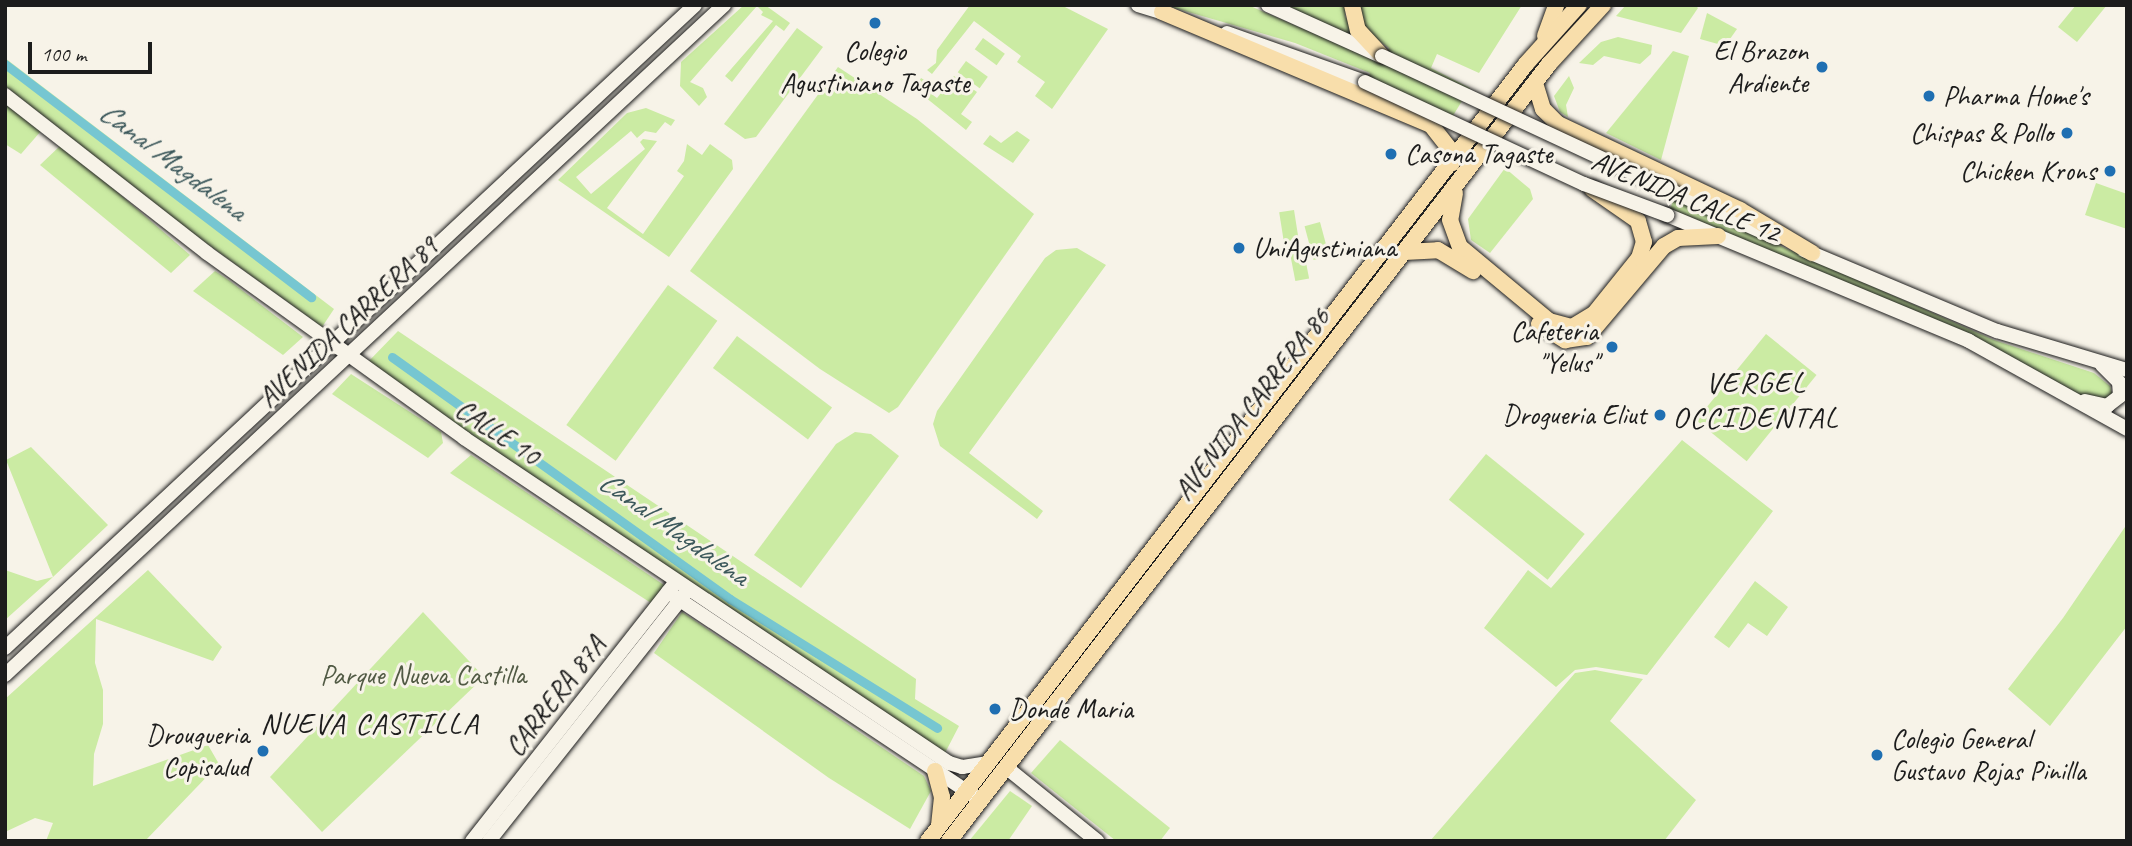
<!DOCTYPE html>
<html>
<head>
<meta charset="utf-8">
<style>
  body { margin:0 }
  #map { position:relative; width:2132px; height:846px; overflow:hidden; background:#f7f3e8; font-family:Caveat,sans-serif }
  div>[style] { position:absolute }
  .green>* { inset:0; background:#cbeba3; transform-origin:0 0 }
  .canal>* { height:9px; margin:-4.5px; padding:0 4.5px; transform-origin:4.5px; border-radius:4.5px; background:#76c6d1 }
  .roads { filter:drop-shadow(0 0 2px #1c1c1c) drop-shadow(0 0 2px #1c1c1c) }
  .secondary>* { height:14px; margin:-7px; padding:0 7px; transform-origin:7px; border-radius:7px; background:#f7f3e8 }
  .primary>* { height:16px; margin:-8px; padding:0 8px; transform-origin:8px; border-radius:8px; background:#f8deab }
  .bridges { filter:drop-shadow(0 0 2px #1c1c1c) drop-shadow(0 0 2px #1c1c1c) }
  .secondary-bridge>* { height:14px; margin:-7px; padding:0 7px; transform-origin:7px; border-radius:7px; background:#f7f3e8 }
  .dots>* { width:19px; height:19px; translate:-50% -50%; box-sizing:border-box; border:4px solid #f7f3e8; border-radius:50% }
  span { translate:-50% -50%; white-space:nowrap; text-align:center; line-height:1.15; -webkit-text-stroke:6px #f7f3e8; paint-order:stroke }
  .poi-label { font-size:28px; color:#1c1c1c }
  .right { translate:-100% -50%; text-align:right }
  .left { translate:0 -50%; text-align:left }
  .street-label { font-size:28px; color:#1c1c1c }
  .park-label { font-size:28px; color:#515a44 }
  .water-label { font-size:30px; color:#3c585b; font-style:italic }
  .neighbourhood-label { font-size:30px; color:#1c1c1c; letter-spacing:2px }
  .frame { position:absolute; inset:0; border:7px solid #1c1c1c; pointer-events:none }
  .scale { position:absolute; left:28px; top:42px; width:124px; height:32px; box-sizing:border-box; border:4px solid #1c1c1c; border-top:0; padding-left:9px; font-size:21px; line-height:24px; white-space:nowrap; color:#1c1c1c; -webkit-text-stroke:5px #f7f3e8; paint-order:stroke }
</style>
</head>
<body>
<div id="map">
  <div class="green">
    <div style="clip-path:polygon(744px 5px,765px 5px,790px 23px,784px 31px,776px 25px,732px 82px,725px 76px,773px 21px,761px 15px,763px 12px,757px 6px,690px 82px,703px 88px,707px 97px,699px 106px,680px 86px,681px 62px)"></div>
    <div style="clip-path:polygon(970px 5px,1061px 5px,1108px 29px,1052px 109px,1035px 96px,1045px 82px,1017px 62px,1021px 56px,974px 21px,932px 74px,927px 70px,936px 63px,937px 50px)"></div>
    <div style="clip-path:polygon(1164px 5px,1248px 5px,1382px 63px,1389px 48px,1366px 31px,1358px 5px,1522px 5px,1479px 73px,1437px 54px,1431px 68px,1470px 88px,1446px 127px,1364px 88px,1370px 73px,1295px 43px)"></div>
    <div style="clip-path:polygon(1282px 5px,1345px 5px,1345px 16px,1356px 37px)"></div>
    <div style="clip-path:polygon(1626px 5px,1695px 5px,1698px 8px,1681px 33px,1616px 16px)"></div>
    <div style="clip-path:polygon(2076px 5px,2107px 5px,2077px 42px,2058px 27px)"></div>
    <div style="clip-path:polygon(1707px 13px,1737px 29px,1725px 46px,1700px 39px)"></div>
    <div style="clip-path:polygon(797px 28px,823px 47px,756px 137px,745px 139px,724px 124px)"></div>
    <div style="clip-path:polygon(1618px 37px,1652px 45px,1651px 54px,1640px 64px,1604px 56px,1593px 65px,1579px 63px,1601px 42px)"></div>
    <div style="left:983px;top:38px;width:27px;height:14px;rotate:36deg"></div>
    <div style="clip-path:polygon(1673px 51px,1689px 56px,1661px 160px,1606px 133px)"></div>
    <div style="clip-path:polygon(5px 58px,334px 309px,322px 327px,191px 232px,5px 86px)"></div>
    <div style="left:966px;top:61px;width:27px;height:14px;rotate:36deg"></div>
    <div style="clip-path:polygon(838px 67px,917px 119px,1034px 214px,898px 407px,889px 413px,820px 369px,690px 271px)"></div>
    <div style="clip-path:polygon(954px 76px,977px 92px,961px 114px,972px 122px,966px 130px,915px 89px,921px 78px,926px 81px,922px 87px,937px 98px)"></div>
    <div style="clip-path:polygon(1569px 76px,1574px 88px,1566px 105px,1568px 117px,1560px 112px,1554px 96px)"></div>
    <div style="clip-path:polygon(5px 104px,41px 131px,21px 154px,5px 144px)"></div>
    <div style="clip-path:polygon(646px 108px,675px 120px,671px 126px,665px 122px,656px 133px,645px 131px,637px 138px,631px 131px,576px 177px,591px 194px,645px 149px,640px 142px,643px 139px,657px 141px,607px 208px,643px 234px,684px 176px,677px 171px,684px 161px,687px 144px,702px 155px,710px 144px,732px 160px,733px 169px,669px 257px,558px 180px,627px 113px)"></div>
    <div style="clip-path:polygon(1017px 131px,1030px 140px,1013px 163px,983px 144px,990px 135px,1001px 143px)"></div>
    <div style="clip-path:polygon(62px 144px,190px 255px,171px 273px,40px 165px)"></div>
    <div style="clip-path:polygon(1505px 168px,1530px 189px,1533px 199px,1490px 253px,1471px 240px,1468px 219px)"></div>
    <div style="clip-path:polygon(2096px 183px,2127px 194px,2127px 229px,2085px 215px)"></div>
    <div style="clip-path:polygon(1674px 199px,1994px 340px,2094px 373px,2110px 386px,2112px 394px,2105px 400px,2086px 398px,1968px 335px,1670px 209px)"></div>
    <div style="left:1294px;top:210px;width:30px;height:15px;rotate:81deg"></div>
    <div style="left:1320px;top:222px;width:35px;height:16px;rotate:75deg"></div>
    <div style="left:1303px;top:247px;width:32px;height:14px;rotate:79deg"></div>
    <div style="clip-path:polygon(1077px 248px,1106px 265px,969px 453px,1043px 511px,1037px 519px,940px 446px,933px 424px,937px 411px,1045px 258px,1056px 250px)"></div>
    <div style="clip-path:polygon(215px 271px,230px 281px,303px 337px,283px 355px,193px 291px)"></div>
    <div style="left:668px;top:285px;width:61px;height:173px;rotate:36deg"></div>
    <div style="clip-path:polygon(398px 331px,916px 679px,915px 699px,959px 726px,945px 753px,366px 364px)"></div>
    <div style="left:1766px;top:334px;width:65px;height:111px;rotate:39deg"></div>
    <div style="left:737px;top:336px;width:119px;height:40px;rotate:37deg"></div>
    <div style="clip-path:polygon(351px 374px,441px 432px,443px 443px,428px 458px,332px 394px)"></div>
    <div style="clip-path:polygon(855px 432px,871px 434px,899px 456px,801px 588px,754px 555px,836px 444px)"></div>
    <div style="clip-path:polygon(1682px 440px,1773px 511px,1647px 675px,1596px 667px,1575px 670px,1556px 687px,1484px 628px,1528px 570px,1551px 588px)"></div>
    <div style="clip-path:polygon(31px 447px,108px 525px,53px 577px,5px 620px,5px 570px,37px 581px,53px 577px,6px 460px)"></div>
    <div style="left:1486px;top:454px;width:127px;height:59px;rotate:39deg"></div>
    <div style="clip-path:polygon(471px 455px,664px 585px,651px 603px,450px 473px)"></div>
    <div style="clip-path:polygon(2127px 524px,2127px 626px,2050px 726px,2008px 689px,2063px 618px)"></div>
    <div style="clip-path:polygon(148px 570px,222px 647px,213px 661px,96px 619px,95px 663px,103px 690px,103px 724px,94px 754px,93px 786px,208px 745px,219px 764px,145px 841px,46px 841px,53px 823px,35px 818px,5px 832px,5px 699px)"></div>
    <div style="clip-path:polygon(1755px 581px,1788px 607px,1767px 636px,1748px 623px,1729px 648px,1714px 637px)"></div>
    <div style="clip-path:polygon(423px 612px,484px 677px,322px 832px,270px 777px)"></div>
    <div style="clip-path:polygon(682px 612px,924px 776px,931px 791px,910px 829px,829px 778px,654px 653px)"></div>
    <div style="clip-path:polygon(1595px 670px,1643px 679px,1610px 721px,1696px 800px,1664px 841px,1430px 841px,1575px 673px)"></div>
    <div style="clip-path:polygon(1060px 740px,1170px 828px,1160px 841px,1116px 841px,1031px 773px)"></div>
    <div style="clip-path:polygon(1010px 791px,1032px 806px,1008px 841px,969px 841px)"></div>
  </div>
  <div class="canal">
    <div style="left:5px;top:64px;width:385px;rotate:37.3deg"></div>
    <div style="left:392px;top:357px;width:416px;rotate:35.6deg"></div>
    <div style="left:730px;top:599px;width:244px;rotate:31.9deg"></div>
  </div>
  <div class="roads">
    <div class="secondary">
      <div style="left:1138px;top:5px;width:34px;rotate:17deg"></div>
      <div style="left:1268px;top:5px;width:124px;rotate:24.3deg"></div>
      <div style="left:1227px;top:33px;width:146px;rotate:19.5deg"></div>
      <div style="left:5px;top:95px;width:256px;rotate:38deg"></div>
      <div style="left:207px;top:253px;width:317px;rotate:35.7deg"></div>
      <div style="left:464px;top:438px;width:584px;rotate:33.83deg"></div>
      <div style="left:949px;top:763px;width:14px;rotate:17deg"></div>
      <div style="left:962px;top:767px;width:25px;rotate:-9deg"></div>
      <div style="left:1676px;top:193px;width:110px;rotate:24.2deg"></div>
      <div style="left:1667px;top:215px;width:327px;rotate:22.6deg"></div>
      <div style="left:1969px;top:341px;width:181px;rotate:29.1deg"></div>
      <div style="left:1804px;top:250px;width:209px;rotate:22.8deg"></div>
      <div style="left:1997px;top:331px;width:136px;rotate:16.7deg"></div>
      <div style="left:2085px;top:401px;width:23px;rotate:13deg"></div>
      <div style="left:2107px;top:406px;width:16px;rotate:-38deg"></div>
      <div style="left:2120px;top:396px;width:14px;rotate:-94deg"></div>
      <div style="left:2119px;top:382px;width:24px;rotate:-135deg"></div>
      <div style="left:668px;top:592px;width:376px;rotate:33.7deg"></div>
      <div style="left:5px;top:648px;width:943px;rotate:-42.98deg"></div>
      <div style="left:5px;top:675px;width:983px;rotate:-42.98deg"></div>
      <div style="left:1007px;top:768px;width:116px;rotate:39deg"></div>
      <div style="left:472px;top:841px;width:325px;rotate:-51.8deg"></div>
      <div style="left:489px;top:841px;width:314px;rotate:-51.6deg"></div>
    </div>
    <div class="primary">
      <div style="left:1352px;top:5px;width:26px;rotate:77deg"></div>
      <div style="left:1358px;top:30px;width:35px;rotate:47deg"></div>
      <div style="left:1162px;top:12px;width:292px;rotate:22.8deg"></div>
      <div style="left:1431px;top:125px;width:28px;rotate:52deg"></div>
      <div style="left:1448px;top:147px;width:17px;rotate:77deg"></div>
      <div style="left:1545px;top:36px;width:33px;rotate:-70deg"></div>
      <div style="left:1535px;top:83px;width:27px;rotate:73deg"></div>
      <div style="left:1543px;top:109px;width:21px;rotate:45deg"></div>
      <div style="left:1558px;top:124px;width:201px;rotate:25.3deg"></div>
      <div style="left:1740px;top:210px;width:84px;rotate:30.8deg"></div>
      <div style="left:1455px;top:193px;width:27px;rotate:100deg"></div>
      <div style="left:1450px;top:220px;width:29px;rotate:70deg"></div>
      <div style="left:1460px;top:247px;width:116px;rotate:39.7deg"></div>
      <div style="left:1549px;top:321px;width:24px;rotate:15deg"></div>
      <div style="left:1572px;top:327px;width:26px;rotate:-31deg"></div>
      <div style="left:1594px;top:314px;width:72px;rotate:-51.2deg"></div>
      <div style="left:1639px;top:258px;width:17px;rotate:-73deg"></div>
      <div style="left:1644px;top:242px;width:22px;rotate:-106deg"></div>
      <div style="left:1638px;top:221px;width:56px;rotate:-145.2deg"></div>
      <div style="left:1404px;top:252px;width:34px;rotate:-3deg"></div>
      <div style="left:1438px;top:250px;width:41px;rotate:31deg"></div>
      <div style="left:1539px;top:324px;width:31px;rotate:32deg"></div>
      <div style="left:1565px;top:340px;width:22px;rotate:-8deg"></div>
      <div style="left:1587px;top:337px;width:119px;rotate:-49.8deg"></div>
      <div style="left:1664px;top:246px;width:16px;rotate:-30deg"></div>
      <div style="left:1678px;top:238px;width:40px;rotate:-2.9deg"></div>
      <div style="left:935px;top:771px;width:27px;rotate:75deg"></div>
      <div style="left:942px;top:797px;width:29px;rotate:96deg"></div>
      <div style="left:928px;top:841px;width:980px;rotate:-52.42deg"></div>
      <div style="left:1526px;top:64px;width:79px;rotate:-48.1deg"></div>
      <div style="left:949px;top:841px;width:982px;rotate:-52.32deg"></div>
      <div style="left:1549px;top:64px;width:80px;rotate:-47.5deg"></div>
    </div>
  </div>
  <div class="bridges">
    <div class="secondary-bridge">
      <div style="left:1382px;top:56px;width:324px;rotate:25deg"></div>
      <div style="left:1365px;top:82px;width:242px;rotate:25deg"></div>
      <div style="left:1584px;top:184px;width:89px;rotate:20.5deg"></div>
    </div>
  </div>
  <div class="dots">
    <div style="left:875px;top:23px;background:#1f6fb2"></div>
    <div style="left:1822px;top:67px;background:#1f6fb2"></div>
    <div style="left:1929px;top:96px;background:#1f6fb2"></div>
    <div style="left:2067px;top:133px;background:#1f6fb2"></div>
    <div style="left:1391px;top:154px;background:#1f6fb2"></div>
    <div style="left:2110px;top:171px;background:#1f6fb2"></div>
    <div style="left:1239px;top:248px;background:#1f6fb2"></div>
    <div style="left:1612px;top:347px;background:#1f6fb2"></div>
    <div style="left:1660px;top:415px;background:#1f6fb2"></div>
    <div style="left:995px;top:709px;background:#1f6fb2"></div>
    <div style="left:263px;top:751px;background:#1f6fb2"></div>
    <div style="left:1877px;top:755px;background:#1f6fb2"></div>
  </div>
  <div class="poi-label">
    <span style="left:875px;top:67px">Colegio<br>Agustiniano Tagaste</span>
    <span class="right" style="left:1808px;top:67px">El Brazon<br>Ardiente</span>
    <span class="left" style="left:1943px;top:96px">Pharma Home's</span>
    <span class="right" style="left:2053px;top:133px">Chispas &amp; Pollo</span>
    <span class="left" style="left:1405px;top:154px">Casona Tagaste</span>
    <span class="right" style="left:2096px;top:171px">Chicken Krons</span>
    <span class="left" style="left:1253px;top:248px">UniAgustiniana</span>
    <span class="right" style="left:1598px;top:347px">Cafeteria<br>"Yelus"</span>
    <span class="right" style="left:1646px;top:415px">Drogueria Eliut</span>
    <span class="left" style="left:1009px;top:709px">Donde Maria</span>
    <span class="right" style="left:249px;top:751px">Drougueria<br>Copisalud</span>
    <span class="left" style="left:1891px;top:755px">Colegio General<br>Gustavo Rojas Pinilla</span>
  </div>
  <div class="street-label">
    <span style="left:1686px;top:197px;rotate:22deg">AVENIDA CALLE 12</span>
    <span style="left:348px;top:322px;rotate:-43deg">AVENIDA CARRERA 89</span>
    <span style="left:1252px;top:404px;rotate:-52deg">AVENIDA CARRERA 86</span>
    <span style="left:498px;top:432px;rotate:34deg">CALLE 10</span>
    <span style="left:555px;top:696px;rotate:-52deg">CARRERA 87A</span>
  </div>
  <div class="park-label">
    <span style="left:423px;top:675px">Parque Nueva Castilla</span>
  </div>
  <div class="water-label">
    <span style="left:173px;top:161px;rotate:37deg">Canal Magdalena</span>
    <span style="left:674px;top:528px;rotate:35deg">Canal Magdalena</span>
  </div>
  <div class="neighbourhood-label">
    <span style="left:1756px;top:399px">VERGEL<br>OCCIDENTAL</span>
    <span style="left:370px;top:723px">NUEVA CASTILLA</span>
  </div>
  <div class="frame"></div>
  <div class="scale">100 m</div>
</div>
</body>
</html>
